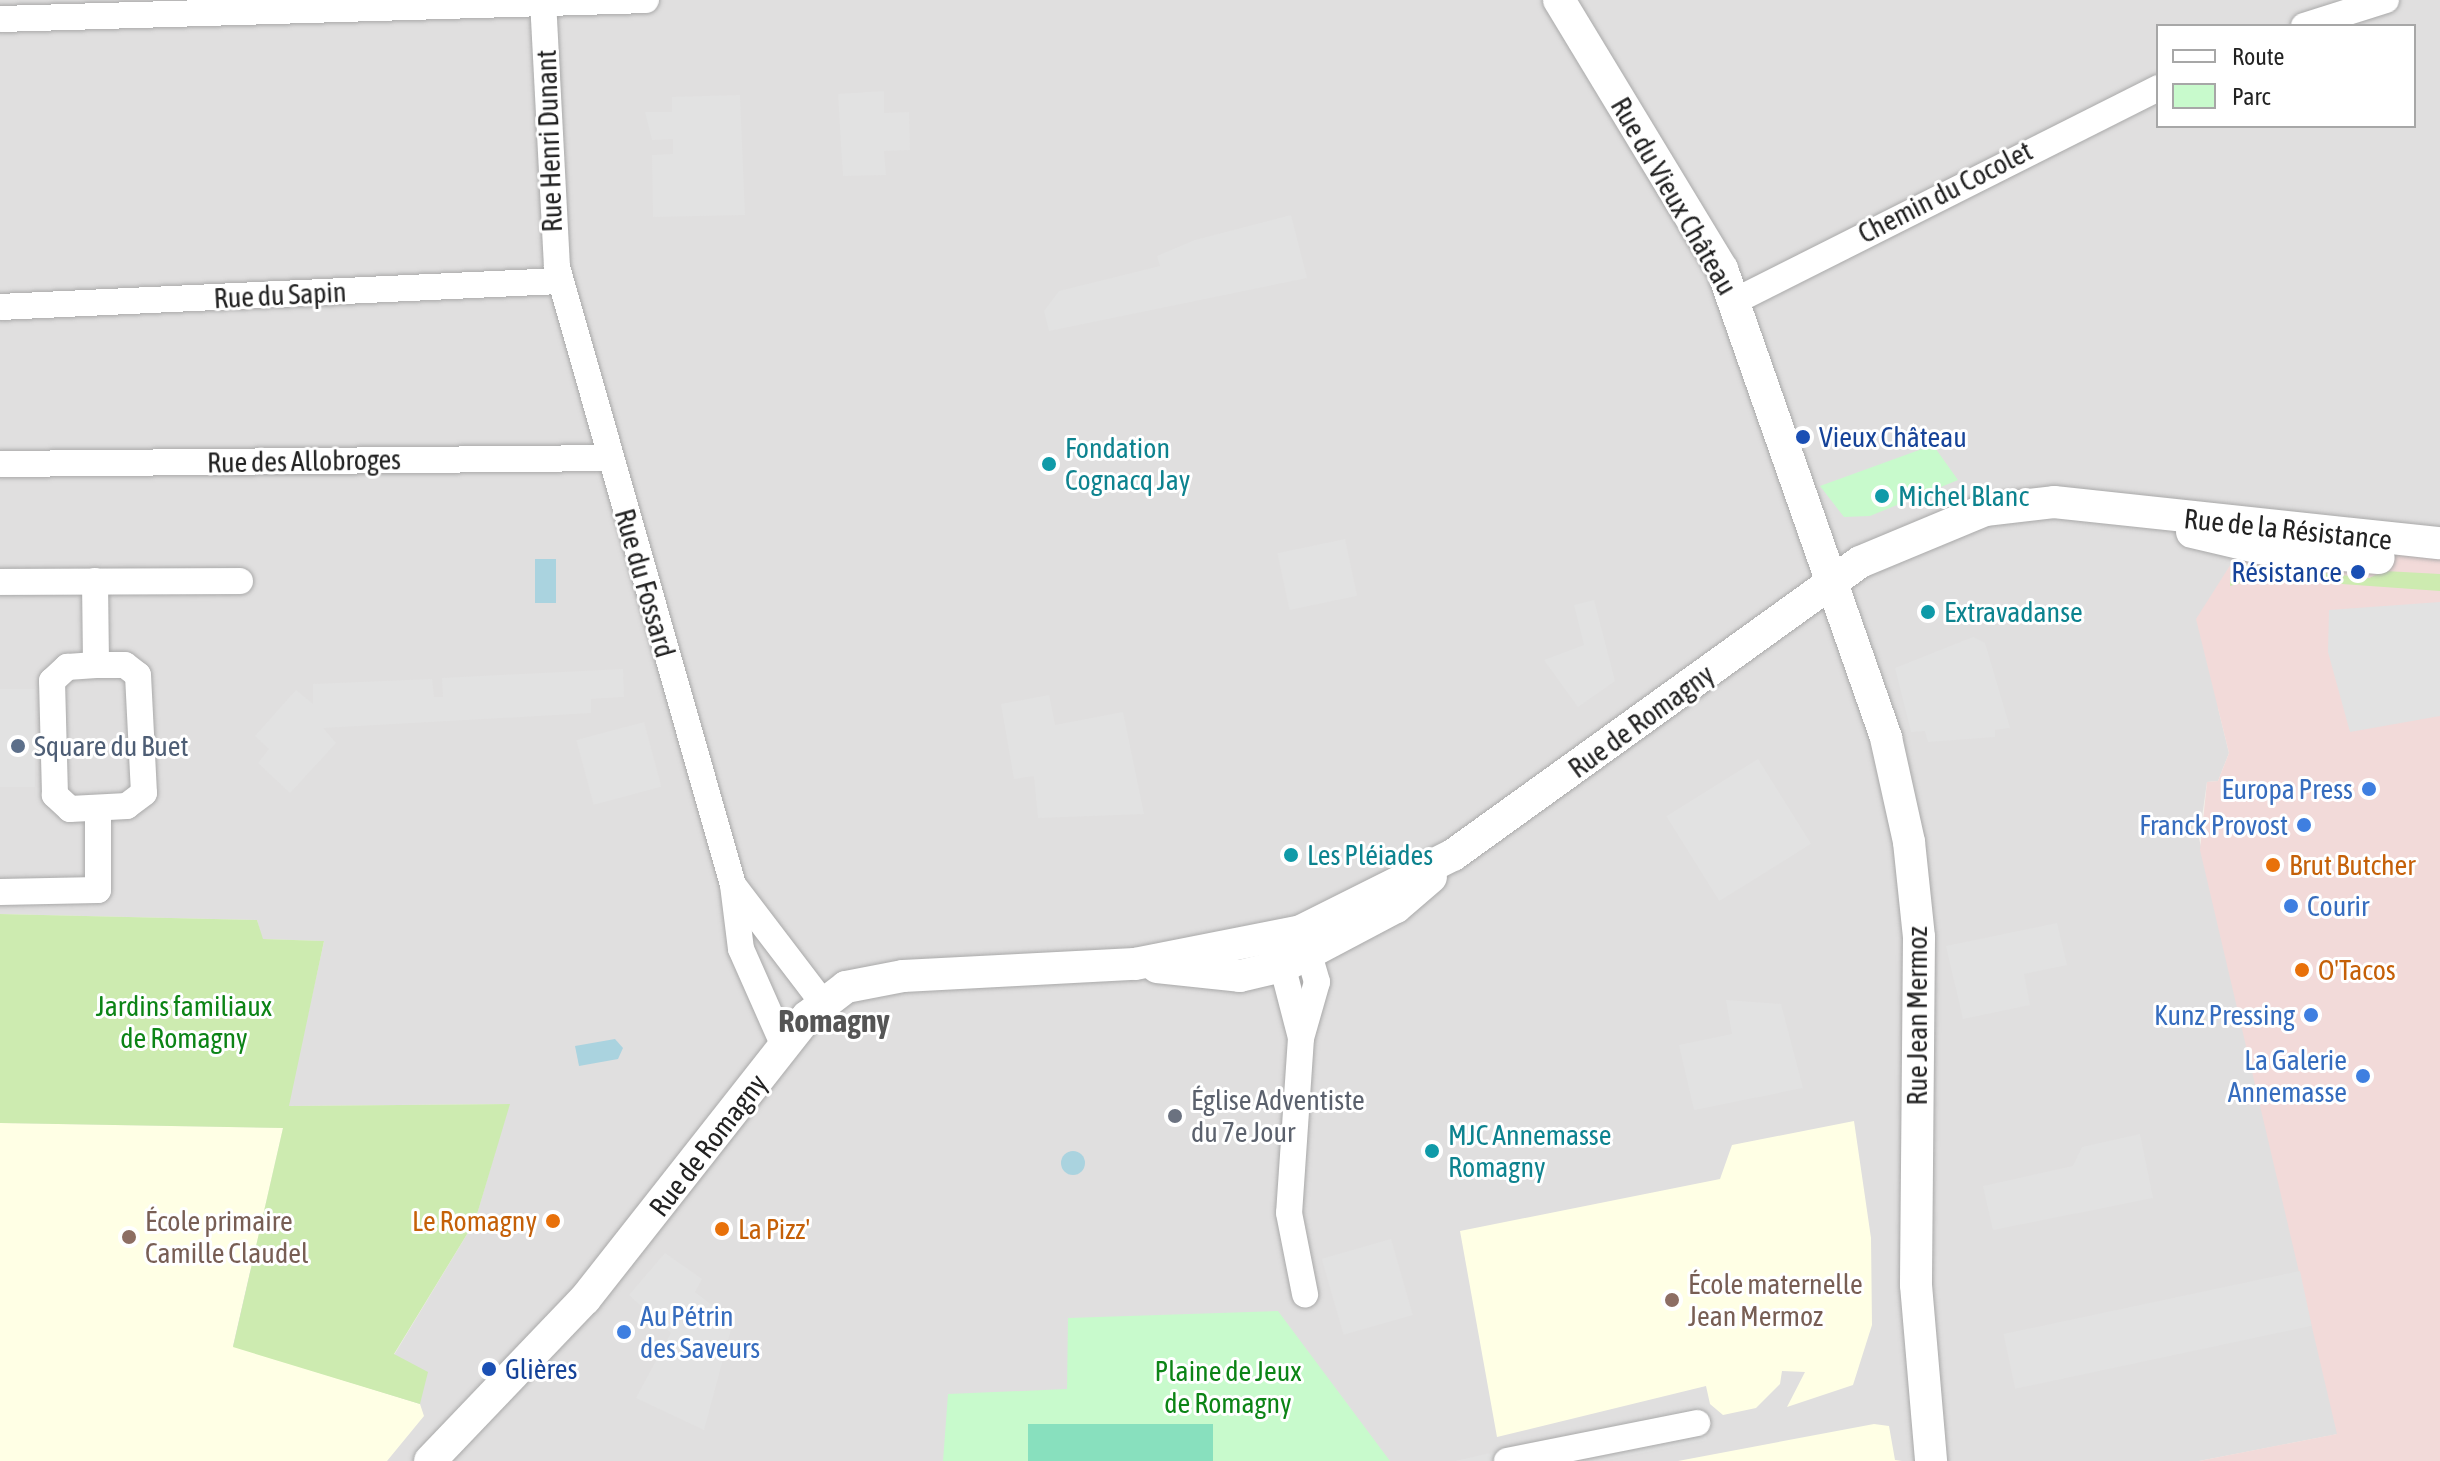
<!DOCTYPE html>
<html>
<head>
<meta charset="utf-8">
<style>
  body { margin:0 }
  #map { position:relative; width:2440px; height:1461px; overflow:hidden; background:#f2efe9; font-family:"Asap Condensed",sans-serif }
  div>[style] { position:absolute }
  .residential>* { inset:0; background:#e0dfdf }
  .commercial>* { inset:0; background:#f2dad9 }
  .education>* { inset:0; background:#ffffe5 }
  .grass>* { inset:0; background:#cdebb0 }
  .park>* { inset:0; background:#c8facc }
  .pitch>* { inset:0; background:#88e0be; transform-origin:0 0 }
  .parking>* { inset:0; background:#e2e2e2; transform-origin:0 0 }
  .water>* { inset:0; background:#aad3df; transform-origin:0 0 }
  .round { border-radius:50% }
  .roads { filter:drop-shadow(0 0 2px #a9a9a9) drop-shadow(0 0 2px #a9a9a9) }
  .minor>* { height:26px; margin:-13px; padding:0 13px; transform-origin:13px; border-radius:13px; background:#fff }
  .tertiary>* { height:32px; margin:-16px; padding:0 16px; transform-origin:16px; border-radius:16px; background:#fff }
  .dots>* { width:22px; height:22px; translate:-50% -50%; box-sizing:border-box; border:4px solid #fff; border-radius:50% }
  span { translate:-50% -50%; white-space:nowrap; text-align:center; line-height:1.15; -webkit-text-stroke:6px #fff; paint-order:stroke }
  .street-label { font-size:28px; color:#222 }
  .transit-label { font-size:28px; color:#164399 }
  .left { translate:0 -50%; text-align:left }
  .right { translate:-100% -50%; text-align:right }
  .culture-label { font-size:28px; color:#0d838f }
  .service-label { font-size:28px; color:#4e5e75 }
  .shop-label { font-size:28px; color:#366cbe }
  .food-label { font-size:28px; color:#c56008 }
  .park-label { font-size:28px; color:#0c8416 }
  .worship-label { font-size:28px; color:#5b616d }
  .education-label { font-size:28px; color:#785e54 }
  .quarter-label { font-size:32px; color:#555; font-weight:700 }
  .legend { position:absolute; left:2156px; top:24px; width:260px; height:104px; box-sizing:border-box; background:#fff; border:2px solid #a7a7a7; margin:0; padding:10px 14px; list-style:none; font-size:24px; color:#222 }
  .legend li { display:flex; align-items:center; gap:16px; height:40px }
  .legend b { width:40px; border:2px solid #a7a7a7 }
</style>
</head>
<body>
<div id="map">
  <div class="residential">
    <div style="clip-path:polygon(evenodd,0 0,2440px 0,2440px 549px,2218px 708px,2229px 753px,2218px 781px,2207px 782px,2199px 838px,2338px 1434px,2199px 1461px,0 1461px,0 1123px,394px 1355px,475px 1221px,509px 1104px,288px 1106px,324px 941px,262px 939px,257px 920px,0 914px,0 0,2158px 26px,2414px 26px,2414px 126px,2158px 126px,2158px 26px)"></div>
  </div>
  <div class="commercial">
    <div style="clip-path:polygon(2250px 534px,2440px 549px,2440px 1461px,2199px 1461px,2337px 1434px,2200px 850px,2207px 782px,2218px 781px,2229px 753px,2196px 619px)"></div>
  </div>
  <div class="education">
    <div style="clip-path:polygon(1854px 1121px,1871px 1238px,1872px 1325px,1853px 1385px,1787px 1407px,1805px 1372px,1782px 1371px,1780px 1384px,1756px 1408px,1723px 1415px,1710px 1404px,1706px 1386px,1497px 1437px,1460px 1231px,1720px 1179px,1732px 1145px)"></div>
    <div style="clip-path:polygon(0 1123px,283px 1128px,233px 1346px,420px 1404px,424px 1416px,387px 1461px,0 1461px)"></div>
    <div style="clip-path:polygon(1874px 1424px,1889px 1426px,1895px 1460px,1902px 1461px,1678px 1461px)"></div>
  </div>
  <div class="grass">
    <div style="clip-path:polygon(2242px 564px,2369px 578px,2385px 571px,2440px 574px,2440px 591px,2258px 578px,2230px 586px,2231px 565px)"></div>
    <div style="clip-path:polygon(0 914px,257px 920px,263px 939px,324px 941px,289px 1106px,510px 1104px,475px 1221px,394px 1354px,428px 1372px,420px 1404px,233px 1347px,283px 1128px,0 1123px)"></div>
  </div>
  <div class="park">
    <div style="clip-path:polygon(1933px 445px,1958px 480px,1870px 516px,1844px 517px,1820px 486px)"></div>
    <div style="clip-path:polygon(1278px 1311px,1390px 1461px,943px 1461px,948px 1394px,1067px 1389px,1068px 1318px)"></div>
  </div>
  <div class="pitch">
    <div style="left:1213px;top:1424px;width:37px;height:185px;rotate:90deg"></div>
  </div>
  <div class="parking">
    <div style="clip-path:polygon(884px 91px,884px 113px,909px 112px,910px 150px,884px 151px,886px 175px,843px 176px,838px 94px)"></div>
    <div style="clip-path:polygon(740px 95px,745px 215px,653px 217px,652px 155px,673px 154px,673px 139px,652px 140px,645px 112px,672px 112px,672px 97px)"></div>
    <div style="clip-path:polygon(1291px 215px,1307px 278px,1049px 331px,1044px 311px,1059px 291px,1160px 266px,1157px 256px,1195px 240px)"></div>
    <div style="left:1345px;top:539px;width:58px;height:69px;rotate:78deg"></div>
    <div style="clip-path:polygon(1594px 600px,1615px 681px,1578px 707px,1544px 660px,1584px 645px,1574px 605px)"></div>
    <div style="clip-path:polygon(2440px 602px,2440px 716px,2350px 732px,2328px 652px,2329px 610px)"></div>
    <div style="clip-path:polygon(1973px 637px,1985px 643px,2010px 728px,1995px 730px,1995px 737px,1928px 742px,1925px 731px,1911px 732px,1895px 668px)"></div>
    <div style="clip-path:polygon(623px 669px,624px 697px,591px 699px,591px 713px,323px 728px,336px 743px,290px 793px,258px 763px,269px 749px,255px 736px,296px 690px,313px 704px,313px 684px,432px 679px,434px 697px,443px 697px,442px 678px)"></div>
    <div style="left:0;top:689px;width:35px;height:98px"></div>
    <div style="clip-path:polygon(1049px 695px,1055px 725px,1123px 712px,1144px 814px,1038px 818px,1034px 776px,1014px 779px,1001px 704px)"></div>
    <div style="left:644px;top:722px;width:67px;height:70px;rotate:75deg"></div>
    <div style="left:1758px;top:759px;width:100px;height:108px;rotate:58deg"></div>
    <div style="clip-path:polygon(2057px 923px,2067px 965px,2024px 974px,2030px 1005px,1963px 1019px,1946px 946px)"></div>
    <div style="clip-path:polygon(1726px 1000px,1781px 1004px,1803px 1088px,1694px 1110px,1679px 1045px,1732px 1034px)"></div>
    <div style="clip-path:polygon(2140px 1134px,2153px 1198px,1993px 1230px,1983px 1186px,2073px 1166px,2082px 1147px)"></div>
    <div style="left:1391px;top:1239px;width:79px;height:72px;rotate:74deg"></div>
    <div style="clip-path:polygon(665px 1253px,702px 1279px,695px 1292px,733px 1322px,704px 1430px,636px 1398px,671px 1333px,629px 1295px)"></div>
    <div style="left:2300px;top:1271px;width:56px;height:303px;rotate:78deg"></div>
    <div style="clip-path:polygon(1700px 1406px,1707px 1440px,1601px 1461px,1455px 1461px)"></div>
  </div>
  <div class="water">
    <div style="left:535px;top:559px;width:21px;height:44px"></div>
    <div style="clip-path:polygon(615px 1039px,623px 1048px,618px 1059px,579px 1066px,575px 1046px)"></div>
    <div class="round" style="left:1061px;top:1151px;width:24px;height:24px"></div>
  </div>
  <div class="roads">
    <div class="minor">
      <div style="left:543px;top:0;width:267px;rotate:87deg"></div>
      <div style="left:557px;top:267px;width:643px;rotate:74.1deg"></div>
      <div style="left:733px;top:885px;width:64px;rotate:82.9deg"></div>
      <div style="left:741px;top:949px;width:106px;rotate:66.1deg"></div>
      <div style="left:0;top:19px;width:646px;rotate:-1.68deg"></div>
      <div style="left:2304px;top:26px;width:86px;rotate:-17.6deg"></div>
      <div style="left:1735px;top:301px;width:474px;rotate:-26.7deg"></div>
      <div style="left:0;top:307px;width:561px;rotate:-2.66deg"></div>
      <div style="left:0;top:464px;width:609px;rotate:-0.56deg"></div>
      <div style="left:95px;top:581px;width:84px;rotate:89.3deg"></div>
      <div style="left:0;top:582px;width:240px;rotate:-0.2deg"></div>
      <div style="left:96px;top:665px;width:29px"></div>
      <div style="left:125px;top:665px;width:16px;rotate:38deg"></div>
      <div style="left:138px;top:675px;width:118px;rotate:87.1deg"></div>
      <div style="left:144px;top:793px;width:21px;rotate:143deg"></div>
      <div style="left:127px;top:806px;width:57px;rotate:177deg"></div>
      <div style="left:70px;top:809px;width:21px;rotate:-137deg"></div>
      <div style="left:55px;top:795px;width:114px;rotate:-91.5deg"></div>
      <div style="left:52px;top:681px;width:21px;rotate:-43deg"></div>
      <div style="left:67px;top:667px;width:29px;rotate:-4deg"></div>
      <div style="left:733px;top:885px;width:147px;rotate:52.7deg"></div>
      <div style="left:0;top:892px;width:98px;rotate:-1.2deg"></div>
      <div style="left:98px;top:890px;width:81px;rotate:-90deg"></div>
      <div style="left:1303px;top:934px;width:50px;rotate:73.7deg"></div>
      <div style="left:1317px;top:982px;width:58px;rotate:105.9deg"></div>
      <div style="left:1301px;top:1038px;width:175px;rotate:93.9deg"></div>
      <div style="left:1289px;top:1213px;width:83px;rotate:78.8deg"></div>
      <div style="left:1278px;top:949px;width:92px;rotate:75.5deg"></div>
      <div style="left:1507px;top:1461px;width:194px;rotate:-11.3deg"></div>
    </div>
    <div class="tertiary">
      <div style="left:1559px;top:0;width:315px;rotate:58.8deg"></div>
      <div style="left:1722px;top:269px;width:497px;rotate:70.7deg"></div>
      <div style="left:1886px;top:738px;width:107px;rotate:77.5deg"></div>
      <div style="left:1909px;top:842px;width:96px;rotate:84deg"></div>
      <div style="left:1919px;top:937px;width:348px;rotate:90.5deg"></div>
      <div style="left:1916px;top:1285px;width:177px;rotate:85.1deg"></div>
      <div style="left:2192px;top:532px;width:70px;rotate:13.2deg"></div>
      <div style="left:2260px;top:548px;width:119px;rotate:4.8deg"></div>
      <div style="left:1157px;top:967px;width:83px;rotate:6.2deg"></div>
      <div style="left:1240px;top:976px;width:47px;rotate:-13.4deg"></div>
      <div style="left:1286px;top:965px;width:124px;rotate:-27.8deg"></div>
      <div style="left:1396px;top:907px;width:46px;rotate:-40.6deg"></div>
      <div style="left:430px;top:1461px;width:224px;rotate:-46.3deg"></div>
      <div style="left:585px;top:1299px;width:359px;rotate:-51.8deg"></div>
      <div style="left:807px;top:1017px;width:49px;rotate:-37.6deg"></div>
      <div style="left:846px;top:987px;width:58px;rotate:-10.9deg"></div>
      <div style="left:903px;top:976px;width:232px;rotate:-3deg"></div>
      <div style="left:1135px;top:964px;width:169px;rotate:-11.2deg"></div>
      <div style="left:1301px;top:931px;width:170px;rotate:-26.6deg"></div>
      <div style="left:1453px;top:855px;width:501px;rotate:-35.75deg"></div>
      <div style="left:1860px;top:562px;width:135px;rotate:-22.6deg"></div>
      <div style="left:1985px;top:510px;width:69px;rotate:-6.6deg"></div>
      <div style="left:2054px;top:502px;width:388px;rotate:6.1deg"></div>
    </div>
  </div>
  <div class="dots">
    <div style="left:1803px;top:437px;background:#1a4fb4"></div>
    <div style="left:1049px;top:464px;background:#0f9aa8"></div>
    <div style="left:1882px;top:496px;background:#0f9aa8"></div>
    <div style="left:2358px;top:572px;background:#1a4fb4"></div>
    <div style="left:1928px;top:612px;background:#0f9aa8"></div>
    <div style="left:18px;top:746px;background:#5c6f8a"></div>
    <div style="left:2369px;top:789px;background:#3f7fe0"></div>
    <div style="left:2304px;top:825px;background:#3f7fe0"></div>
    <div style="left:1291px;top:855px;background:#0f9aa8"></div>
    <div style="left:2273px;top:865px;background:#e8710a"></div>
    <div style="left:2291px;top:906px;background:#3f7fe0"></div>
    <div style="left:2302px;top:970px;background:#e8710a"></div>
    <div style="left:2311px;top:1015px;background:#3f7fe0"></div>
    <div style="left:2363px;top:1076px;background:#3f7fe0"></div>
    <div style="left:1175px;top:1116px;background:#6b7280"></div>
    <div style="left:1432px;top:1151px;background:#0f9aa8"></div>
    <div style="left:553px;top:1221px;background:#e8710a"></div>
    <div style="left:722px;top:1229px;background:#e8710a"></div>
    <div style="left:129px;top:1237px;background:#8d6e63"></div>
    <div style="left:1672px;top:1300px;background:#8d6e63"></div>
    <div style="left:624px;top:1332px;background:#3f7fe0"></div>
    <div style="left:489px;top:1369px;background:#1a4fb4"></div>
  </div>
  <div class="street-label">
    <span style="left:549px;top:141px;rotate:-92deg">Rue Henri Dunant</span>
    <span style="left:1945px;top:192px;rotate:-27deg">Chemin du Cocolet</span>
    <span style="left:1674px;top:196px;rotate:60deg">Rue du Vieux Château</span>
    <span style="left:280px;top:295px;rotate:-3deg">Rue du Sapin</span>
    <span style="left:304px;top:461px;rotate:-1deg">Rue des Allobroges</span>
    <span style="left:2288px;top:529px;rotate:6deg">Rue de la Résistance</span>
    <span style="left:645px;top:583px;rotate:74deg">Rue du Fossard</span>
    <span style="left:1641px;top:721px;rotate:-36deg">Rue de Romagny</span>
    <span style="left:1917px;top:1016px;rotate:-90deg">Rue Jean Mermoz</span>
    <span style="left:708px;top:1145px;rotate:-52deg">Rue de Romagny</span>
  </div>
  <div class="transit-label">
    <span class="left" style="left:1819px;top:437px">Vieux Château</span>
    <span class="right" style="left:2342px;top:572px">Résistance</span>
    <span class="left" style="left:505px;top:1369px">Glières</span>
  </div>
  <div class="culture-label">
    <span class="left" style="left:1065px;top:464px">Fondation<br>Cognacq Jay</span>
    <span class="left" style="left:1898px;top:496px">Michel Blanc</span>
    <span class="left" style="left:1944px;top:612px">Extravadanse</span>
    <span class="left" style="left:1307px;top:855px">Les Pléiades</span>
    <span class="left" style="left:1448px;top:1151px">MJC Annemasse<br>Romagny</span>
  </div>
  <div class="service-label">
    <span class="left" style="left:34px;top:746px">Square du Buet</span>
  </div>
  <div class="shop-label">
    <span class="right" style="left:2353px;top:789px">Europa Press</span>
    <span class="right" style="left:2288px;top:825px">Franck Provost</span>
    <span class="left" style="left:2307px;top:906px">Courir</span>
    <span class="right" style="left:2295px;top:1015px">Kunz Pressing</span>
    <span class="right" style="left:2347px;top:1076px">La Galerie<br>Annemasse</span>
    <span class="left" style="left:640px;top:1332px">Au Pétrin<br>des Saveurs</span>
  </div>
  <div class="food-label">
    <span class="left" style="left:2289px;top:865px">Brut Butcher</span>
    <span class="left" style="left:2318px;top:970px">O'Tacos</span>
    <span class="right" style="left:537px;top:1221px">Le Romagny</span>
    <span class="left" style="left:738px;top:1229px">La Pizz'</span>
  </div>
  <div class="park-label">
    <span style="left:184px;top:1022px">Jardins familiaux<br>de Romagny</span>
    <span style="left:1228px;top:1387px">Plaine de Jeux<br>de Romagny</span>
  </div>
  <div class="worship-label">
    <span class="left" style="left:1191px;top:1116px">Église Adventiste<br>du 7e Jour</span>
  </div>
  <div class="education-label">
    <span class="left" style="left:145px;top:1237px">École primaire<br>Camille Claudel</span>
    <span class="left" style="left:1688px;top:1300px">École maternelle<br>Jean Mermoz</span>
  </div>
  <div class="quarter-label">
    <span style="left:834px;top:1021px">Romagny</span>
  </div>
  <ul class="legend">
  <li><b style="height:10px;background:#fff"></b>Route</li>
  <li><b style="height:22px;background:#c8facc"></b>Parc</li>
  </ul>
</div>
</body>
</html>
